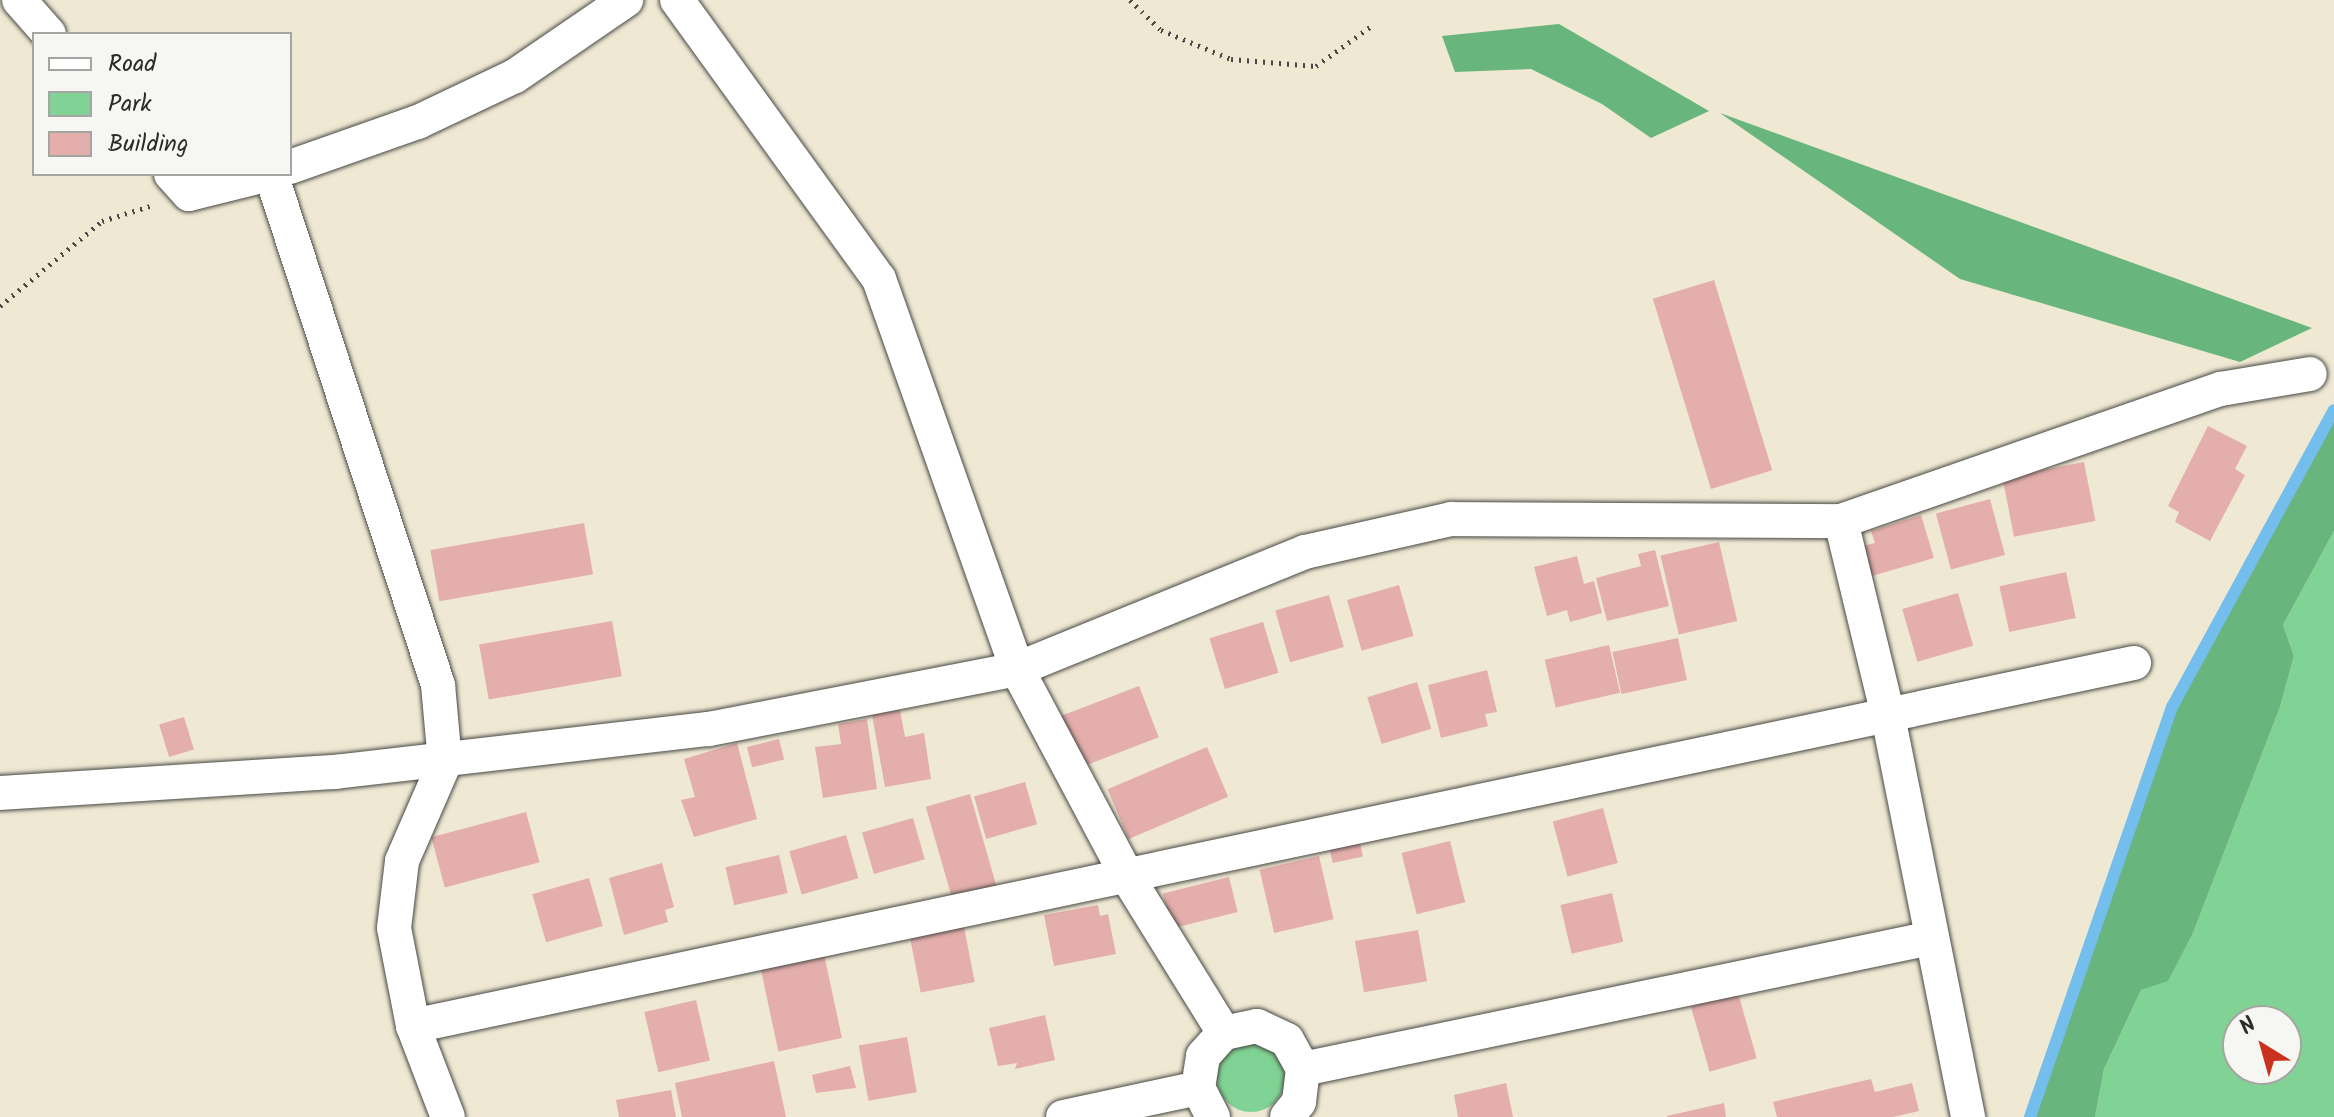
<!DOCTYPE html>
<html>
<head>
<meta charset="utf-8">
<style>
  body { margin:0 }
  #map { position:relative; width:2334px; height:1117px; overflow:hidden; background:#efe9d4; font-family:Kalam,sans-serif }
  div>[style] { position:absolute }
  .green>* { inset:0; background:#80d394 }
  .round { border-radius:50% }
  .forest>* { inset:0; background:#68b57e }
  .stream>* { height:12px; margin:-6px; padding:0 6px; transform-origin:6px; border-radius:6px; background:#73beec }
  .building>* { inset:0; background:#e4aeac; transform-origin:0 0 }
  .path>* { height:5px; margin-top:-2.5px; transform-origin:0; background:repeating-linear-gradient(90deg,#484844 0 2px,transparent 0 8px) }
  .roads { filter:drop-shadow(0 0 2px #484844) drop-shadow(0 0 2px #484844) }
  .street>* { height:34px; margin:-17px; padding:0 17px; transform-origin:17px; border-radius:17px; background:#fff }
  span { translate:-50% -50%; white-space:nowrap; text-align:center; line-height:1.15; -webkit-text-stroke:7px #f6f6f2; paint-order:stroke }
  .legend { position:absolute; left:32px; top:32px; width:260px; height:144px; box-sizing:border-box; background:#f6f6f2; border:2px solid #a5a5a2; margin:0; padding:10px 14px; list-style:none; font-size:24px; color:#2b2b2b }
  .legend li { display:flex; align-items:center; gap:16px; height:40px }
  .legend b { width:40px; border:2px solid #a5a5a2 }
  .north { position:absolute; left:2222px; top:1005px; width:80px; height:80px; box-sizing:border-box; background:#f6f6f2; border:2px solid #a5a5a2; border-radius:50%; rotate:323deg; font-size:22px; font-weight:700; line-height:32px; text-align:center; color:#2b2b2b }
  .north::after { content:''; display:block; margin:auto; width:28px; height:36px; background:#c8321e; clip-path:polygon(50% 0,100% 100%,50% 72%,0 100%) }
</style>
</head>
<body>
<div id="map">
  <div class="green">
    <div style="clip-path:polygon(evenodd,2334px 531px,2334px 1117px,2095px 1117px,2104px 1069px,2141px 990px,2168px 980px,2193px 933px,2280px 707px,2294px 656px,2283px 625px,2334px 531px,2238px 1021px,2286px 1021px,2286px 1069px,2238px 1069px,2238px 1021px)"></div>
    <div class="round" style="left:1217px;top:1044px;width:68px;height:68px"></div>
  </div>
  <div class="forest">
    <div style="clip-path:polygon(1559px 24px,1709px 111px,1651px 138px,1602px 104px,1531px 69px,1455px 72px,1442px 36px)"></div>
    <div style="clip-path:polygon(1720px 113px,2312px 328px,2240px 362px,1960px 279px)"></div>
    <div style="clip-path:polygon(2334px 418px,2334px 531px,2283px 625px,2294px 656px,2280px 707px,2193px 933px,2168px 981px,2141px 990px,2104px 1069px,2095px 1117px,2034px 1117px,2176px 709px)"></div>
  </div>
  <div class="stream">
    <div style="left:2030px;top:1117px;width:434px;rotate:-70.9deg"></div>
    <div style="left:2172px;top:707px;width:338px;rotate:-61.4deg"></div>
  </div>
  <div class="building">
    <div style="left:1714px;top:280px;width:199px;height:64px;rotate:73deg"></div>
    <div style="clip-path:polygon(2208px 426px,2247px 446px,2235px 469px,2245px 475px,2210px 541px,2175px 522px,2179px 512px,2168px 506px)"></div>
    <div style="left:2084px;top:462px;width:60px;height:83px;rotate:79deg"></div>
    <div style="left:1990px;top:499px;width:58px;height:56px;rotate:75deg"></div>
    <div style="clip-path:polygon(1921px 515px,1934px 558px,1865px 578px,1856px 548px,1875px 543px,1871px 531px)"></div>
    <div style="left:584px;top:523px;width:52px;height:156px;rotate:80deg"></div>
    <div style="left:1719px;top:542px;width:81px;height:60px;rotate:77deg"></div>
    <div style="clip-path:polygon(1655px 550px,1669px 606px,1607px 621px,1596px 578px,1641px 566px,1638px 554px)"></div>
    <div style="clip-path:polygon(1577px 556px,1584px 584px,1594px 581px,1602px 613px,1570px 622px,1567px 610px,1547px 616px,1534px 567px)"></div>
    <div style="left:2066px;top:572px;width:47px;height:68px;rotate:78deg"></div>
    <div style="left:1399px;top:585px;width:53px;height:54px;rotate:74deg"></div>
    <div style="left:1958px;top:593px;width:55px;height:58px;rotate:74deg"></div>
    <div style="left:1329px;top:595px;width:54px;height:56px;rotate:74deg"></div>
    <div style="left:612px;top:621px;width:56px;height:135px;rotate:80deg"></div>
    <div style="left:1263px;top:622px;width:53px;height:56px;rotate:73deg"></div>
    <div style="left:1678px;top:638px;width:43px;height:67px;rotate:78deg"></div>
    <div style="left:1609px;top:645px;width:49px;height:66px;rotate:77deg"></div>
    <div style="clip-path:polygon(1487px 670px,1497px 712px,1485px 714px,1488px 726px,1441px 738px,1428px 685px)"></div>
    <div style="left:1417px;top:682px;width:49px;height:52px;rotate:73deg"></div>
    <div style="left:1139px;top:686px;width:55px;height:92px;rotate:69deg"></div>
    <div style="clip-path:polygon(900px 710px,905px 737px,924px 733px,931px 779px,885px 787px,872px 715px)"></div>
    <div style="left:184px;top:717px;width:34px;height:26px;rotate:73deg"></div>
    <div style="clip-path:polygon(867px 719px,877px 789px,823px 798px,815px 747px,841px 744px,838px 724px)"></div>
    <div style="left:779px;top:739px;width:21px;height:33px;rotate:76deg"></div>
    <div style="clip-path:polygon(737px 743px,757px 819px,694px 837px,681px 800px,695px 797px,684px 759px)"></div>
    <div style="left:1207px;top:747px;width:54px;height:108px;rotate:67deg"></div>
    <div style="left:1025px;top:782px;width:44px;height:53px;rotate:74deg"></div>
    <div style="left:970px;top:794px;width:96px;height:46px;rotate:74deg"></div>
    <div style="left:1603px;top:808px;width:57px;height:52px;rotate:75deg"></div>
    <div style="left:526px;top:812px;width:52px;height:98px;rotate:75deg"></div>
    <div style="left:913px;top:818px;width:43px;height:53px;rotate:74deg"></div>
    <div style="left:846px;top:835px;width:45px;height:59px;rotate:74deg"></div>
    <div style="left:1359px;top:838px;width:19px;height:31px;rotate:78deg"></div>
    <div style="left:1450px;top:841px;width:63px;height:50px;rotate:76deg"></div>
    <div style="left:779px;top:855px;width:39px;height:55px;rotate:77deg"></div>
    <div style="left:1319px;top:856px;width:65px;height:61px;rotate:77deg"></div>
    <div style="clip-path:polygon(662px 863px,674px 907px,665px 910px,668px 922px,624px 935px,609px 878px)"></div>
    <div style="left:1229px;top:877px;width:36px;height:68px;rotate:76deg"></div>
    <div style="left:589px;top:878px;width:50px;height:59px;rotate:74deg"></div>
    <div style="left:1612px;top:893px;width:50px;height:53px;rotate:77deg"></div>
    <div style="clip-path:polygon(1098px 905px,1100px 916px,1108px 914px,1116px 954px,1054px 966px,1044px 915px)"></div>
    <div style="left:964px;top:927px;width:56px;height:55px;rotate:79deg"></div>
    <div style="left:1418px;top:930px;width:52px;height:64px;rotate:80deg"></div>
    <div style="left:823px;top:949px;width:91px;height:65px;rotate:78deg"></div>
    <div style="left:1738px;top:993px;width:68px;height:49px;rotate:74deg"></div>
    <div style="left:696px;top:1000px;width:62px;height:53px;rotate:77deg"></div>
    <div style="clip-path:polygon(1045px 1015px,1055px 1060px,1015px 1069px,1017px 1063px,998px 1066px,989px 1028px)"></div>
    <div style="left:907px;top:1037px;width:56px;height:49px;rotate:80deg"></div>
    <div style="clip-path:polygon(774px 1061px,786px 1117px,682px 1117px,675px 1083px)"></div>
    <div style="clip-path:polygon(850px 1066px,856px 1088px,816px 1093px,812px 1075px)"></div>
    <div style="clip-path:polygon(1871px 1079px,1875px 1092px,1912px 1083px,1919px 1111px,1893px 1117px,1777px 1117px,1773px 1102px)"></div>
    <div style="clip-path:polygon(1506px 1083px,1513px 1117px,1458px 1117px,1454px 1095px)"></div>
    <div style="clip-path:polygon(671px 1090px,676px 1117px,619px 1117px,616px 1100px)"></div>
    <div style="clip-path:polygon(1724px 1103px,1726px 1117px,1667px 1117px,1667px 1116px)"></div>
  </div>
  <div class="path">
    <div style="left:1130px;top:0;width:43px;rotate:44.1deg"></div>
    <div style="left:1161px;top:30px;width:76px;rotate:22.5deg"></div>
    <div style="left:1231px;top:59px;width:85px;rotate:4.7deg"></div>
    <div style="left:1316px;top:66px;width:67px;rotate:-35.8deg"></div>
    <div style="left:0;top:306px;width:133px;rotate:-39.8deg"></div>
    <div style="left:102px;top:221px;width:50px;rotate:-17.4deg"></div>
  </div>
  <div class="roads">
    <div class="street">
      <div style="left:19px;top:0;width:45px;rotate:48.6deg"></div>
      <div style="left:677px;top:0;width:344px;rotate:54.1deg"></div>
      <div style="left:879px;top:279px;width:414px;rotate:70.5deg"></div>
      <div style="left:1017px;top:669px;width:237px;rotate:62deg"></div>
      <div style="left:1128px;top:878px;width:182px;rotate:58.2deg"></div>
      <div style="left:290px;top:167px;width:136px;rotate:-19.4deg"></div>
      <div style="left:418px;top:122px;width:107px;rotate:-25.4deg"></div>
      <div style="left:515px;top:76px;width:135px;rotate:-34.4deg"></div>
      <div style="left:171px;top:174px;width:27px;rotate:48deg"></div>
      <div style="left:189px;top:194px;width:83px;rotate:-13.9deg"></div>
      <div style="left:271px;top:174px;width:538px;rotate:71.9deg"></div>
      <div style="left:438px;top:685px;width:77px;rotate:84.8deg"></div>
      <div style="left:445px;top:762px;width:108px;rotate:113.5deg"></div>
      <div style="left:402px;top:861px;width:67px;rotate:96.8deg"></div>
      <div style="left:394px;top:928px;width:100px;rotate:79deg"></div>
      <div style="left:413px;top:1026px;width:97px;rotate:69deg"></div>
      <div style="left:1841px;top:521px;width:201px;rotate:76.4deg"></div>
      <div style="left:1888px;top:716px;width:409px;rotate:78.7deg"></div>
      <div style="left:0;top:793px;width:336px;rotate:-3.6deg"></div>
      <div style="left:335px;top:772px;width:376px;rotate:-6.6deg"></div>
      <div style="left:709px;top:729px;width:314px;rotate:-11deg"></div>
      <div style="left:1017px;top:669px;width:311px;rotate:-22.1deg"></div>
      <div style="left:1305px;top:552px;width:150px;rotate:-12.7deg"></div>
      <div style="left:1451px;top:519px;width:390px;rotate:0.3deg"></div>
      <div style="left:1841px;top:521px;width:402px;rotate:-19.2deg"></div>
      <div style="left:2221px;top:389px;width:90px;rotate:-9.6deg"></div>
      <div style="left:413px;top:1026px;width:1759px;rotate:-11.91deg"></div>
      <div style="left:1303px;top:1069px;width:642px;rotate:-11.78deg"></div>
      <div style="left:1063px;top:1117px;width:138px;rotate:-12.1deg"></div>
      <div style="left:1213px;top:1117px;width:33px;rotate:-117deg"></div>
      <div style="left:1198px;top:1088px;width:32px;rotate:-81deg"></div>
      <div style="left:1203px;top:1056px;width:31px;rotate:-48deg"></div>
      <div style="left:1224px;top:1033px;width:34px;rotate:-12deg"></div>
      <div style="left:1257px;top:1026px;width:33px;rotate:25deg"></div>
      <div style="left:1287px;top:1040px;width:33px;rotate:61deg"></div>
      <div style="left:1303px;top:1069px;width:33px;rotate:97deg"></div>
      <div style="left:1299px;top:1102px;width:19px;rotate:129deg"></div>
    </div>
  </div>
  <ul class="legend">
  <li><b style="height:10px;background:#fff"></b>Road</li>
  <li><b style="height:22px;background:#80d394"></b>Park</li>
  <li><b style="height:22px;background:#e4aeac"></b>Building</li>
  </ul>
  <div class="north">N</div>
</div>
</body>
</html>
